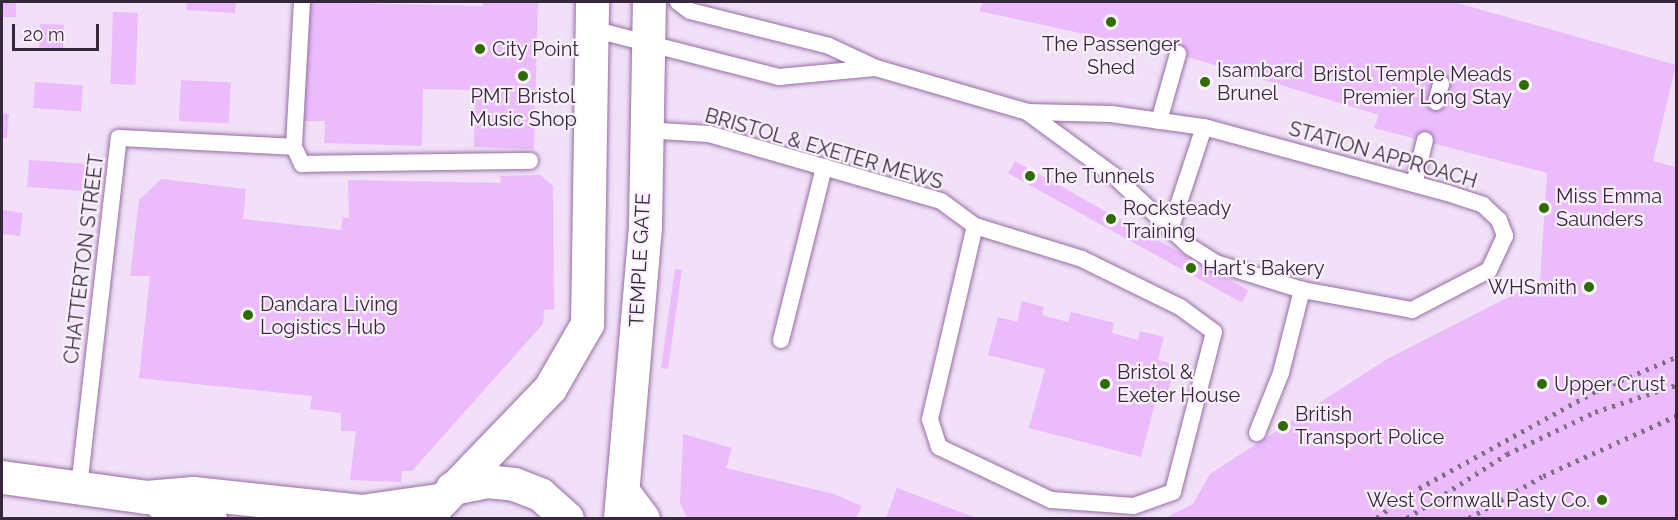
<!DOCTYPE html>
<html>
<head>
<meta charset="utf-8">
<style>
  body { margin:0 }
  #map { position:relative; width:1678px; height:520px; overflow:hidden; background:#f1e0f8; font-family:Raleway,sans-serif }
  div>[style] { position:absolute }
  .building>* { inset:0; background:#ebbbfc; transform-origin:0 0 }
  .roads { filter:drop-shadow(0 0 2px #956ea2) drop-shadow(0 0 2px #956ea2) }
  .lane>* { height:16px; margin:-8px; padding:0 8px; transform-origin:8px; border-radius:8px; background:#fff }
  .secondary>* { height:33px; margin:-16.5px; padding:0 16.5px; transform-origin:16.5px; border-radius:16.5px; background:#fff }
  .highway>* { height:33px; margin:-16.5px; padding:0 16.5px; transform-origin:16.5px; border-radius:16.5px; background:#fff }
  .rail>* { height:4.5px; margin-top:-2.25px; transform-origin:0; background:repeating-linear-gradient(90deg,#807087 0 3px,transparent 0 9px) }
  .dots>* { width:16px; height:16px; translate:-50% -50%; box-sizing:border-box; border:3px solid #faf1fd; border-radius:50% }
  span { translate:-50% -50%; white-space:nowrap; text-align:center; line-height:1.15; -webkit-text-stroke:4.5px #faf1fd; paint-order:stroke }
  .poi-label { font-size:20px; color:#37273d }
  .left { translate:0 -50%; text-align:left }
  .right { translate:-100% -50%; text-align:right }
  .street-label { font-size:20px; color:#37273d }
  .frame { position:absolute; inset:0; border:3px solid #37273d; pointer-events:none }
  .scale { position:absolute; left:12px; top:24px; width:87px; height:27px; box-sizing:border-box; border:3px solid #37273d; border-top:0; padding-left:8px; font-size:18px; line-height:21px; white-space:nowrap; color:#37273d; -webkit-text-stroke:4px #faf1fd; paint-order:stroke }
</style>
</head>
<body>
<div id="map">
  <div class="building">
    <div style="left:2px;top:2px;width:14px;height:15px"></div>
    <div style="clip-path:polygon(187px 2px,236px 2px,235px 13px,186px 10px)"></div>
    <div style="clip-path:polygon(308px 2px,483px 6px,483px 2px,538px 2px,534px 149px,474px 147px,475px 90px,423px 89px,422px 146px,324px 143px,325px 121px,303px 121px)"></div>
    <div style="clip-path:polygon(983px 2px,1454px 2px,1676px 65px,1653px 161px,1676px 167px,1676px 518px,1165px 518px,1193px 504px,1210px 474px,1387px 359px,1540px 281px,1547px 173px,1374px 128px,1379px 115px,1185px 56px,979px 11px)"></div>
    <div style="left:113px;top:12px;width:25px;height:72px;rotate:2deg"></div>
    <div style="left:40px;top:24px;width:24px;height:26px;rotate:2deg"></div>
    <div style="left:181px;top:80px;width:50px;height:41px;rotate:3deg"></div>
    <div style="left:35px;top:82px;width:48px;height:26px;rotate:4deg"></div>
    <div style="clip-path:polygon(2px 113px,9px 114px,7px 138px,2px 138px)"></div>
    <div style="left:29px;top:160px;width:61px;height:27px;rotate:4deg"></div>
    <div style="left:1015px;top:161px;width:267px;height:14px;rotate:29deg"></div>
    <div style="clip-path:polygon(540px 175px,553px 186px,554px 309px,544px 310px,543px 324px,412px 471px,402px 471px,401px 482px,350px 480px,356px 431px,341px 431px,341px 413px,310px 409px,312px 396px,139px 378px,150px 276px,130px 276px,139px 200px,161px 179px,246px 189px,243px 219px,341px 230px,343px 217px,349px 218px,348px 180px,501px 183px,500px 176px)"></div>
    <div style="clip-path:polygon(2px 210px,23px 213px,20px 236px,2px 234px)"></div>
    <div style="left:675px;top:269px;width:7px;height:100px;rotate:8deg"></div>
    <div style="clip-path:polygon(1022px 301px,1044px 307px,1042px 315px,1068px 322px,1071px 312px,1114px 323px,1112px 333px,1138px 340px,1140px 331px,1164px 337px,1158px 360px,1175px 364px,1166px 401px,1156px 399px,1141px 457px,1029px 428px,1045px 369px,988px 355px,998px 317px,1017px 322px)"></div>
    <div style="clip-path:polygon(683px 434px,732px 448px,726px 468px,834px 494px,862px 506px,856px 518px,687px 518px,680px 503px)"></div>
    <div style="clip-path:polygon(897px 488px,976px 518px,886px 518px)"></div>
  </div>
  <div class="roads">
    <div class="lane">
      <div style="left:302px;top:2px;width:145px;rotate:93.2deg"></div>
      <div style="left:294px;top:147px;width:19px;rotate:65deg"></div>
      <div style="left:302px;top:164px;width:228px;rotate:-0.8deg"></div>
      <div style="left:678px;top:2px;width:15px;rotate:37deg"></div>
      <div style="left:690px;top:11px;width:143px;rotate:14.1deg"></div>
      <div style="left:829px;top:46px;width:52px;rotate:25.1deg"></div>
      <div style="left:876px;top:68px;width:157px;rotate:16.2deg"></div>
      <div style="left:1027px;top:112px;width:84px;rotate:1.4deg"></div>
      <div style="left:1111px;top:114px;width:94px;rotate:8deg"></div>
      <div style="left:1204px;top:127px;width:252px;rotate:15.2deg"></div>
      <div style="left:1447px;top:193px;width:38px;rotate:18deg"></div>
      <div style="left:1483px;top:205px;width:22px;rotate:43deg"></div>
      <div style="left:1499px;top:220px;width:17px;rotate:69deg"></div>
      <div style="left:1505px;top:236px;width:38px;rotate:115deg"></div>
      <div style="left:1489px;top:270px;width:87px;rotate:152.5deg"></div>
      <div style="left:1412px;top:310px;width:112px;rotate:-169.7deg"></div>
      <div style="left:1302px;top:290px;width:90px;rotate:-162.6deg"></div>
      <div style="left:1216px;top:263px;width:31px;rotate:-148deg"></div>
      <div style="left:1190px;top:247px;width:105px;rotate:-136.9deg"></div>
      <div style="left:1113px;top:175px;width:107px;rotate:-143.8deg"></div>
      <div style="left:592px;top:29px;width:193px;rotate:14.4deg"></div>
      <div style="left:779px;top:77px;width:96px;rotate:-5.4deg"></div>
      <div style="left:1436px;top:102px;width:19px;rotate:-74deg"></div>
      <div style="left:1159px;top:121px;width:70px;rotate:-74.2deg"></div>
      <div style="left:643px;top:130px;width:66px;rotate:3.5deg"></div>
      <div style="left:709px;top:134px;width:241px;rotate:16.1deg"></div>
      <div style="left:941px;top:201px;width:42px;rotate:36.3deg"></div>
      <div style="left:975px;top:226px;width:112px;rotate:17.1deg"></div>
      <div style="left:1082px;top:259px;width:109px;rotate:26.1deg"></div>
      <div style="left:1180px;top:307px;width:42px;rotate:36.3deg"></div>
      <div style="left:1214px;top:332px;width:165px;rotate:104.4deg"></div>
      <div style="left:1173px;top:492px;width:41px;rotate:160.3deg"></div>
      <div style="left:1134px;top:506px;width:83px;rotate:-175.9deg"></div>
      <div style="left:1051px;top:500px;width:124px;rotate:-154.7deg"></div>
      <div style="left:939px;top:447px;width:29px;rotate:-108deg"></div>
      <div style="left:930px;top:419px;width:198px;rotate:-76.9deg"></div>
      <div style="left:1414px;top:184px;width:45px;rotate:-76deg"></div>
      <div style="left:1170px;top:230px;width:108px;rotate:-71.7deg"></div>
      <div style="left:781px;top:340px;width:178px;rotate:-76deg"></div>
      <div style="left:1257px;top:433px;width:65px;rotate:-68.2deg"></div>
      <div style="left:1281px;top:373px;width:86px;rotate:-75.8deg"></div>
      <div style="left:79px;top:487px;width:351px;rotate:-83.5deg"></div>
      <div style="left:119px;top:138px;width:175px;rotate:2.9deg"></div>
    </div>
    <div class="secondary">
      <div style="left:624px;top:493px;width:31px;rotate:53deg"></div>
    </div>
    <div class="highway">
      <div style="left:2px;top:477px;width:145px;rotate:7.9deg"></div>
      <div style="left:146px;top:497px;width:47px;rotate:-4.9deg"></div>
      <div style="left:193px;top:493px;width:169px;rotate:6.1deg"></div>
      <div style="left:361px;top:511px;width:78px;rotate:-8.1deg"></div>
      <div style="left:452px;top:488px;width:36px;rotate:-11deg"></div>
      <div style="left:487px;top:481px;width:27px;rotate:6deg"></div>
      <div style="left:514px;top:484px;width:28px;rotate:21deg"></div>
      <div style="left:540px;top:494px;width:36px;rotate:42deg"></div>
      <div style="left:161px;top:503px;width:51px;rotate:17deg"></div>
      <div style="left:425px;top:518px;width:180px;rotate:-46.1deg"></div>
      <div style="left:550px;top:388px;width:74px;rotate:-60deg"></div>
      <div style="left:587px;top:324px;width:322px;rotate:-89.1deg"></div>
      <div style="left:620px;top:518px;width:293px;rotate:-85.1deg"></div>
      <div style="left:645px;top:226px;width:224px;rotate:-89deg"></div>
    </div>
  </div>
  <div class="rail">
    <div style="left:1377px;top:518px;width:33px;rotate:-39deg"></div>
    <div style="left:1403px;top:497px;width:220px;rotate:-28.8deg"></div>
    <div style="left:1596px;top:391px;width:87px;rotate:-23deg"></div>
    <div style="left:1407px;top:518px;width:119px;rotate:-32.6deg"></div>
    <div style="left:1507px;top:454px;width:98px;rotate:-25.5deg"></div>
    <div style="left:1595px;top:412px;width:85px;rotate:-18.4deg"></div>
    <div style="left:1469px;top:518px;width:85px;rotate:-29.6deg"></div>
    <div style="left:1543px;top:476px;width:146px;rotate:-24.3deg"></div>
  </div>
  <div class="dots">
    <div style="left:1111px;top:22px;background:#2e6c00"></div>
    <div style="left:480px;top:49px;background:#2e6c00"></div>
    <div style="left:523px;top:76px;background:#2e6c00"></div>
    <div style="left:1205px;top:82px;background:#2e6c00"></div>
    <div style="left:1524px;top:85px;background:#2e6c00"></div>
    <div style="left:1030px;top:176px;background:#2e6c00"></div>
    <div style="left:1544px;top:208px;background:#2e6c00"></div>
    <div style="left:1111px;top:219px;background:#2e6c00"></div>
    <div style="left:1191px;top:268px;background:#2e6c00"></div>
    <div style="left:1589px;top:287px;background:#2e6c00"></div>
    <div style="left:248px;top:315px;background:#2e6c00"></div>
    <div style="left:1105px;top:384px;background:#2e6c00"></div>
    <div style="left:1542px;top:384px;background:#2e6c00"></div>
    <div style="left:1283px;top:426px;background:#2e6c00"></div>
    <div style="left:1602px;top:500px;background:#2e6c00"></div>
  </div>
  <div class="poi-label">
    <span style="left:1111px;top:56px">The Passenger<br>Shed</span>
    <span class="left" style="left:492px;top:49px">City Point</span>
    <span class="left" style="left:1217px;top:82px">Isambard<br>Brunel</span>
    <span class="right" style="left:1512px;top:86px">Bristol Temple Meads<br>Premier Long Stay</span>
    <span style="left:523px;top:108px">PMT Bristol<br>Music Shop</span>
    <span class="left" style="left:1042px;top:176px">The Tunnels</span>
    <span class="left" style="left:1556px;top:208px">Miss Emma<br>Saunders</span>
    <span class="left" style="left:1123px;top:220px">Rocksteady<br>Training</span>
    <span class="left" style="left:1203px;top:268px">Hart's Bakery</span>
    <span class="right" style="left:1577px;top:287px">WHSmith</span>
    <span class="left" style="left:260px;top:316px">Dandara Living<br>Logistics Hub</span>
    <span class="left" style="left:1117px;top:384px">Bristol &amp;<br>Exeter House</span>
    <span class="left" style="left:1554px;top:384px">Upper Crust</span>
    <span class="left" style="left:1295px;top:426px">British<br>Transport Police</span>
    <span class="right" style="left:1590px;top:500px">West Cornwall Pasty Co.</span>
  </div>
  <div class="street-label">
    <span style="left:824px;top:149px;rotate:16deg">BRISTOL &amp; EXETER MEWS</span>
    <span style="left:1383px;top:155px;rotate:16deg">STATION APPROACH</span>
    <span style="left:84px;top:259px;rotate:-83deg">CHATTERTON STREET</span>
    <span style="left:640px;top:260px;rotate:-87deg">TEMPLE GATE</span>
  </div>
  <div class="frame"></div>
  <div class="scale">20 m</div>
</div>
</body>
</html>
